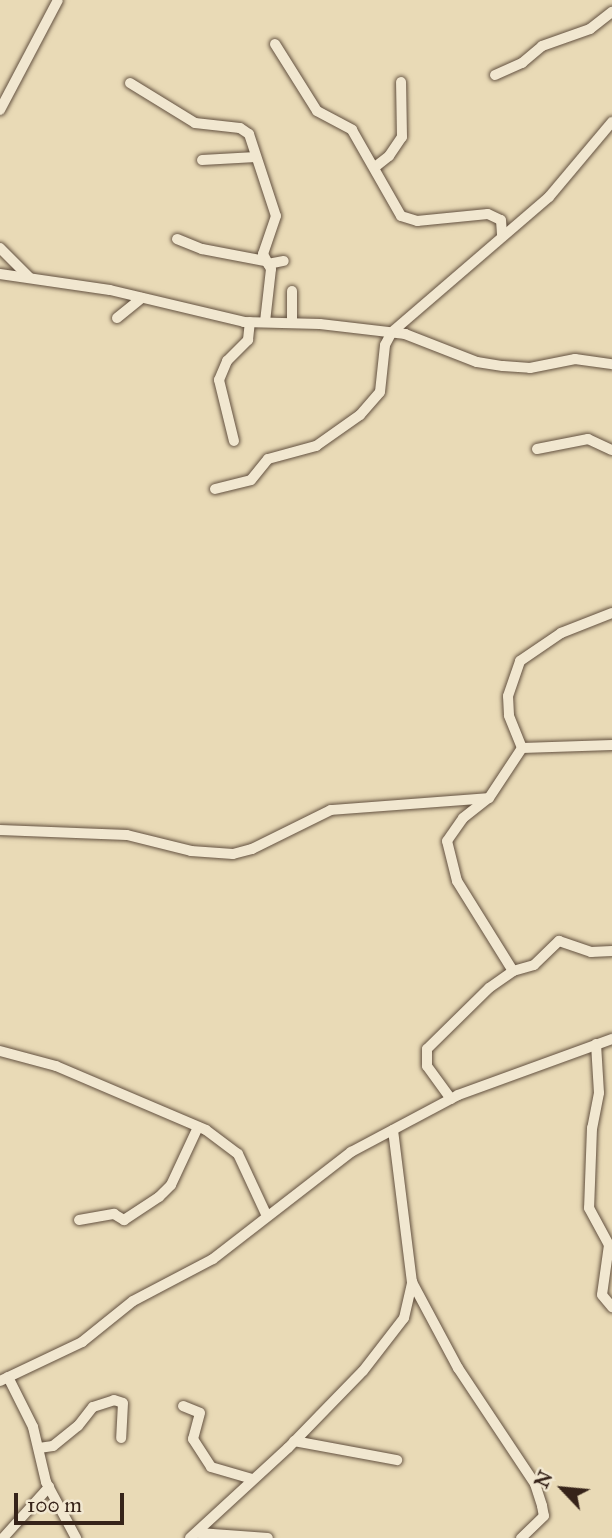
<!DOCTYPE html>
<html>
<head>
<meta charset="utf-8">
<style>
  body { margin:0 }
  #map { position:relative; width:612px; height:1538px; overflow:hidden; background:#e9dab6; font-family:"IM FELL Great Primer",serif }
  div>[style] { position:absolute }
  .roads { filter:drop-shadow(0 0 2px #635140) drop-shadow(0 0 2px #635140) }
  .minor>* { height:10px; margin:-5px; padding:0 5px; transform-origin:5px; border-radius:5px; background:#f1e7d0 }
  span { translate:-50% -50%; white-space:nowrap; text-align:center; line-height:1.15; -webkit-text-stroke:6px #f1e7d0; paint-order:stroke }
  .north { position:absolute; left:528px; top:1454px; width:70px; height:70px; -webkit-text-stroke:5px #f1e7d0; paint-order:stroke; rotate:296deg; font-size:19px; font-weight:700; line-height:28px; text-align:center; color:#362319 }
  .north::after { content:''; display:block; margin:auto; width:24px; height:32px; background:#362319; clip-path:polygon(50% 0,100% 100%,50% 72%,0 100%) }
  .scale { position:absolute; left:14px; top:1493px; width:110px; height:32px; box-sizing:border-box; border:4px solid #362319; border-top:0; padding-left:9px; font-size:21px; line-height:24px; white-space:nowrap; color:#362319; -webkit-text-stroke:5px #f1e7d0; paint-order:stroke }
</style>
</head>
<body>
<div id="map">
  <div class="roads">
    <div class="minor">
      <div style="left:275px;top:44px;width:79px;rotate:57.9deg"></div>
      <div style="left:317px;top:111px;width:40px;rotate:28deg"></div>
      <div style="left:352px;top:130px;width:99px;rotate:60.3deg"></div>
      <div style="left:401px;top:216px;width:17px;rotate:17deg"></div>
      <div style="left:417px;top:221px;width:71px;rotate:-5.6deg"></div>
      <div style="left:488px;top:214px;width:14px;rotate:25deg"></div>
      <div style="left:501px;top:220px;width:15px;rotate:86deg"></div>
      <div style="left:495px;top:75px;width:30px;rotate:-24deg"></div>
      <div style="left:522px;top:63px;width:26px;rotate:-40deg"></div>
      <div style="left:542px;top:46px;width:51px;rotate:-19.5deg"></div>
      <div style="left:590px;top:29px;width:28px;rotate:-38deg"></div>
      <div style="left:130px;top:83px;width:76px;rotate:31.6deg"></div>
      <div style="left:195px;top:123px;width:45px;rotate:6.3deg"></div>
      <div style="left:240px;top:128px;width:11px;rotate:34deg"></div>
      <div style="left:249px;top:134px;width:86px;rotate:71.8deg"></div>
      <div style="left:276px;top:216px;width:40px;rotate:108.9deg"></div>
      <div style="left:263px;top:254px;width:17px;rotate:62deg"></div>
      <div style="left:271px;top:269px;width:53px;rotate:96.5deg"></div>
      <div style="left:0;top:110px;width:124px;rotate:-62.2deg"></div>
      <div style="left:202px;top:160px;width:54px;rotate:-3.2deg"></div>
      <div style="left:375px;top:167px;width:18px;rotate:-38deg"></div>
      <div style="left:389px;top:156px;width:23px;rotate:-56deg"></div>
      <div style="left:402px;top:137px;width:55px;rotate:-91deg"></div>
      <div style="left:177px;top:239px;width:27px;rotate:22deg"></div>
      <div style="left:202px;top:249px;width:64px;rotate:10.8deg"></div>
      <div style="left:0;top:248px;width:42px;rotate:45deg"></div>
      <div style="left:268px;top:264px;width:16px;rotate:-11deg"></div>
      <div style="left:0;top:274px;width:111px;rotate:8.3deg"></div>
      <div style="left:110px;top:290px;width:138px;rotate:13.4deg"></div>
      <div style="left:244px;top:322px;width:76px;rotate:1.5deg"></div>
      <div style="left:320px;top:324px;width:86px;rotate:6.7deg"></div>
      <div style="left:405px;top:334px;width:77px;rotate:21.3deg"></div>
      <div style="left:477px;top:362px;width:26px;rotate:9deg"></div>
      <div style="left:503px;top:366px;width:27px;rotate:4deg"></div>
      <div style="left:530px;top:368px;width:46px;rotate:-11.3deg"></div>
      <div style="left:575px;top:359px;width:37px;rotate:8deg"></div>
      <div style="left:292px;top:291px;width:32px;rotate:90deg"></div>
      <div style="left:117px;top:318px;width:32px;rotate:-39deg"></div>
      <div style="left:234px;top:441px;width:63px;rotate:-103.8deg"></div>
      <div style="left:219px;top:380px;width:21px;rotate:-67deg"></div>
      <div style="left:227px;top:361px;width:30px;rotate:-45deg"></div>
      <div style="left:248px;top:340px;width:18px;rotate:-84deg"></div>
      <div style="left:537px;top:449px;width:52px;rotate:-11.1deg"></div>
      <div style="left:588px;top:439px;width:26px;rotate:25deg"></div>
      <div style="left:215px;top:489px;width:37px;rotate:-14deg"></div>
      <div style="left:251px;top:480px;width:27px;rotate:-51deg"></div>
      <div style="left:268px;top:459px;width:50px;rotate:-15.2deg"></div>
      <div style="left:316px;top:446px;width:54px;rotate:-35.2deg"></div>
      <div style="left:360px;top:415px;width:30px;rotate:-49deg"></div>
      <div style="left:380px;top:392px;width:47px;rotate:-83.9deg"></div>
      <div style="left:385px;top:345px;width:15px;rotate:-62deg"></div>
      <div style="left:392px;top:332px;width:207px;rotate:-40.7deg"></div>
      <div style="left:549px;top:197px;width:98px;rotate:-50deg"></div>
      <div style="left:522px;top:748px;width:35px;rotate:-112deg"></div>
      <div style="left:509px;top:715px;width:19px;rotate:-93deg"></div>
      <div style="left:508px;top:696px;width:37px;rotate:-71deg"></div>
      <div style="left:520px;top:661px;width:50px;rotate:-34.3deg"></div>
      <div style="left:561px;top:633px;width:55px;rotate:-21.4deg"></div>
      <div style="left:522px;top:748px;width:90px;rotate:-1.9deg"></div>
      <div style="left:0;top:830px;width:127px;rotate:2.3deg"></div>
      <div style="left:127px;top:835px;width:66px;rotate:14deg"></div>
      <div style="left:191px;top:851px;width:42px;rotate:4.1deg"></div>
      <div style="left:233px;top:854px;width:20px;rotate:-15deg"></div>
      <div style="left:252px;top:849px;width:88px;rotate:-26.3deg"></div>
      <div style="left:331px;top:810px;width:158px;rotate:-4.3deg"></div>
      <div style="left:513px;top:971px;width:106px;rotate:-121.9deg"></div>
      <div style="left:457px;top:881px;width:41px;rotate:-104deg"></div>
      <div style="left:447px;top:841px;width:28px;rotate:-55deg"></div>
      <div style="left:463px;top:818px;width:33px;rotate:-38deg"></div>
      <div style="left:489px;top:798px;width:60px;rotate:-56.6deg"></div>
      <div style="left:596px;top:1044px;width:49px;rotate:86.5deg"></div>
      <div style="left:599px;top:1093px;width:36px;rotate:101deg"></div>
      <div style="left:592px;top:1128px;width:80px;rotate:92.1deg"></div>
      <div style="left:589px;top:1208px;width:42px;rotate:61.6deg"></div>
      <div style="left:609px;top:1245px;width:50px;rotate:98deg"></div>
      <div style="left:602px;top:1295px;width:16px;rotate:50deg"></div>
      <div style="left:0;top:1051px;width:58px;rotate:15deg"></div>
      <div style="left:56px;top:1066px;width:163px;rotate:23.1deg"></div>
      <div style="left:206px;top:1130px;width:40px;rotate:37deg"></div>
      <div style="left:238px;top:1154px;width:66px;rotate:65deg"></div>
      <div style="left:451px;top:1099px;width:41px;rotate:-126deg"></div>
      <div style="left:427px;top:1066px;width:17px;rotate:-90deg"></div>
      <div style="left:427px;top:1049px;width:87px;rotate:-44.5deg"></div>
      <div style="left:489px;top:988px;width:29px;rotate:-35deg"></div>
      <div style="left:513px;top:971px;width:22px;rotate:-16deg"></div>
      <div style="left:534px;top:965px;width:35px;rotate:-44deg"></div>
      <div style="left:559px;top:941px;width:34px;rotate:19deg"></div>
      <div style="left:591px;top:952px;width:21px;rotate:-3deg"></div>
      <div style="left:393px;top:1130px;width:153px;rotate:82.9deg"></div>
      <div style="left:412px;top:1282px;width:98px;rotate:61.9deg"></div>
      <div style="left:458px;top:1368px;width:139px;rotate:56.4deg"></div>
      <div style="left:535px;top:1484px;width:23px;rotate:72deg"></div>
      <div style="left:542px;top:1506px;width:10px;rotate:79deg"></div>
      <div style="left:544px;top:1516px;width:32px;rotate:136deg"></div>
      <div style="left:79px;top:1220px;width:36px;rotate:-10deg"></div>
      <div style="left:114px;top:1214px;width:12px;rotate:31deg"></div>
      <div style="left:124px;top:1220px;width:42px;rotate:-33.3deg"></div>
      <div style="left:159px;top:1197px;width:17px;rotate:-45deg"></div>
      <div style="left:171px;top:1185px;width:64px;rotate:-65deg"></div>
      <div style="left:8px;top:1377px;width:56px;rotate:63.4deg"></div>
      <div style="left:33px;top:1427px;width:57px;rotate:76.7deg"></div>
      <div style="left:46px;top:1482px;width:64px;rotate:61.8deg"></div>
      <div style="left:0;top:1381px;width:91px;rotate:-25.4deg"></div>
      <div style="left:82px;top:1342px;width:65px;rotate:-38.8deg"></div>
      <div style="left:133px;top:1301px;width:90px;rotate:-27.7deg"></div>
      <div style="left:213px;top:1259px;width:175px;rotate:-37.8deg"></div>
      <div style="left:351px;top:1152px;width:121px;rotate:-28deg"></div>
      <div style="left:458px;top:1095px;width:164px;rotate:-20deg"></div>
      <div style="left:183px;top:1406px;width:18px;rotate:22deg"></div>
      <div style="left:200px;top:1413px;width:27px;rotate:105deg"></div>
      <div style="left:193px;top:1439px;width:33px;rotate:57deg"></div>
      <div style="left:211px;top:1467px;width:43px;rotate:16.3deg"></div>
      <div style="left:294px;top:1441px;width:105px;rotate:10.5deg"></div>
      <div style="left:39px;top:1448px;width:14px;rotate:-8deg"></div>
      <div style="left:53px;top:1446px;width:32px;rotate:-39deg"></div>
      <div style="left:78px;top:1426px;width:24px;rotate:-52deg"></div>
      <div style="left:93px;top:1407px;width:22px;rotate:-18deg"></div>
      <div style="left:114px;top:1400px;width:9px;rotate:18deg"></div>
      <div style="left:123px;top:1403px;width:35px;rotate:93deg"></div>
      <div style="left:199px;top:1533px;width:69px;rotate:4.1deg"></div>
      <div style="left:3px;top:1538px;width:69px;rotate:-48deg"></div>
      <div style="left:190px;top:1538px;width:133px;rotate:-42.6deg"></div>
      <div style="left:288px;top:1448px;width:107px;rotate:-45.8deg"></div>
      <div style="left:363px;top:1371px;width:67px;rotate:-52.3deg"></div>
      <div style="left:404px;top:1318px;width:37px;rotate:-77deg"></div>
    </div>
  </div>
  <div class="north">N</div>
  <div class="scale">100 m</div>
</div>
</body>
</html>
